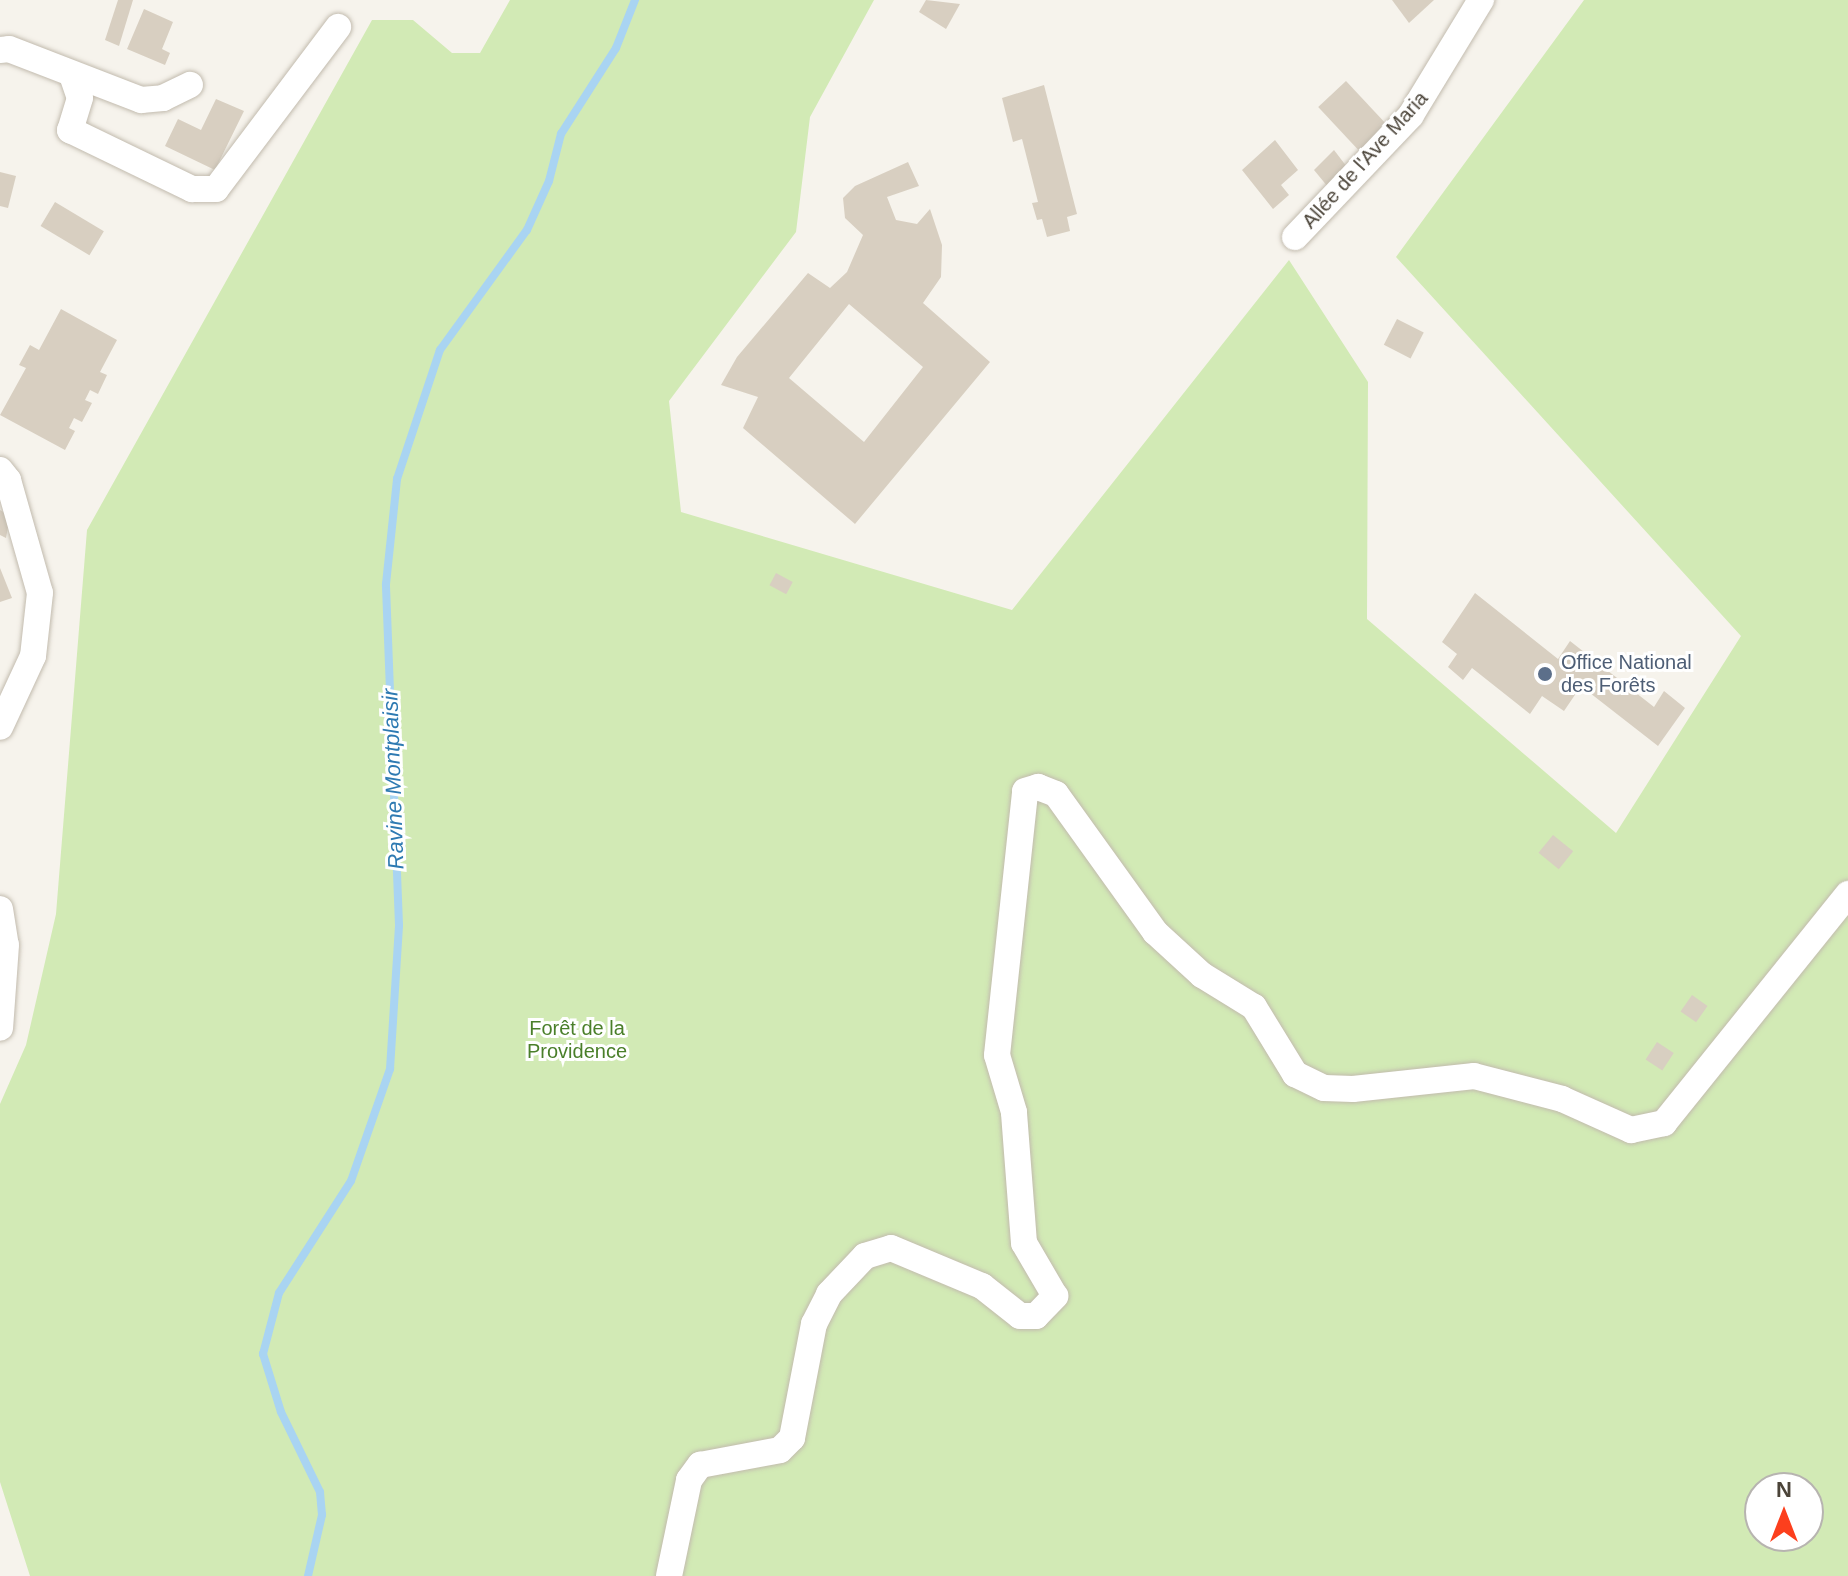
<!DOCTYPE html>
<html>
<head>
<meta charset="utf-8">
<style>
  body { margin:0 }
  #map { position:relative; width:1848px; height:1576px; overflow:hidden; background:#f6f3ec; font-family:Arial,sans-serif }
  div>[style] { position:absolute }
  .green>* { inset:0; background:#d2eab5 }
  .stream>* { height:8px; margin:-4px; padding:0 4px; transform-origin:4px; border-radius:4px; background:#a9d4f2 }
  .building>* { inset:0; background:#d8cfc1; transform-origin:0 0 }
  .roads { filter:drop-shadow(0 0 2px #c2bbae) drop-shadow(0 0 2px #c2bbae) }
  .minor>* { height:26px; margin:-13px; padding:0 13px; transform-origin:13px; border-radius:13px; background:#fff }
  .dots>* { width:22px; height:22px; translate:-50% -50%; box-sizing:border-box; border:4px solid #fff; border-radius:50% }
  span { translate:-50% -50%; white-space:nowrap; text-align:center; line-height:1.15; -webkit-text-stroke:6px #fff; paint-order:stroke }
  .street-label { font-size:20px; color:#4b4439 }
  .service-label { font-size:20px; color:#4e5e75 }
  .left { translate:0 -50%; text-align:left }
  .park-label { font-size:20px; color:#4a7f2a }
  .water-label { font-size:22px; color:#2e7ab2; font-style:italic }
  .north { position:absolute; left:1744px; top:1472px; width:80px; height:80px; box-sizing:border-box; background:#fff; border:2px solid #b7b4b0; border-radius:50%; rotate:0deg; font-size:22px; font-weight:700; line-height:32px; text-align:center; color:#4b4439 }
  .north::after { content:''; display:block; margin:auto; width:28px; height:36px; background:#fc3f1d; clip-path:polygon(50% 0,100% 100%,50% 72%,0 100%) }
</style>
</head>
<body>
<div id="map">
  <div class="green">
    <div style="clip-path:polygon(evenodd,510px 0,874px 0,810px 117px,796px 232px,669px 401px,681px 512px,1012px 610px,1289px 260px,1368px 382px,1367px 619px,1616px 833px,1741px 636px,1396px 257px,1584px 0,1848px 0,1848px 1576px,30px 1576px,0 1482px,0 1104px,26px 1045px,56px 914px,87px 530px,372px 20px,413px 20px,452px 53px,480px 53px,510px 0,1760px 1488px,1808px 1488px,1808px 1536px,1760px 1536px,1760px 1488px)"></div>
  </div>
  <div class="stream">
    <div style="left:308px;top:1576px;width:63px;rotate:-77.1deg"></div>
    <div style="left:322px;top:1515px;width:23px;rotate:-95deg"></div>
    <div style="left:320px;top:1492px;width:89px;rotate:-116deg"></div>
    <div style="left:281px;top:1412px;width:61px;rotate:-107.2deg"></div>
    <div style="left:263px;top:1354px;width:63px;rotate:-75.3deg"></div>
    <div style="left:279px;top:1293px;width:133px;rotate:-57.3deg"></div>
    <div style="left:351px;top:1181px;width:119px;rotate:-70.8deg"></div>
    <div style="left:390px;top:1069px;width:144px;rotate:-86.4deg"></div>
    <div style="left:399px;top:925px;width:341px;rotate:-92.2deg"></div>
    <div style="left:386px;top:584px;width:106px;rotate:-84deg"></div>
    <div style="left:397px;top:479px;width:136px;rotate:-71.6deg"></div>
    <div style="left:440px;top:350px;width:148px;rotate:-54.1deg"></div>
    <div style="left:527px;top:230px;width:54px;rotate:-65.8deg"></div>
    <div style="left:549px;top:181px;width:49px;rotate:-75.7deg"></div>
    <div style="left:561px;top:134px;width:102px;rotate:-57.4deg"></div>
    <div style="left:616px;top:48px;width:52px;rotate:-68.4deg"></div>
  </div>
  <div class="building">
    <div style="clip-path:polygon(118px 0,133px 0,119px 46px,105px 40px)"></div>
    <div style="clip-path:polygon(926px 0,960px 4px,946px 29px,919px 12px)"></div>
    <div style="clip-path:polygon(1392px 0,1434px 0,1409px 23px)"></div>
    <div style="clip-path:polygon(144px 9px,173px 22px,162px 49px,170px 53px,165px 65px,127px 49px)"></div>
    <div style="left:1346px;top:81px;width:64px;height:38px;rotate:47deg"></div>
    <div style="clip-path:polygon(1044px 85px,1077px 214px,1067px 217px,1070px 231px,1047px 237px,1042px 219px,1037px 220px,1032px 203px,1038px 202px,1022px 139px,1013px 142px,1002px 98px)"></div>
    <div style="clip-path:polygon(216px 99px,244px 111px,215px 170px,165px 146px,178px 119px,201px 130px)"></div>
    <div style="clip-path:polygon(1275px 140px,1298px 170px,1281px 185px,1289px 195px,1273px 209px,1242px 170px)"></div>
    <div style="clip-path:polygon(1334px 150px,1347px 167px,1328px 187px,1314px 170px)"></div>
    <div style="clip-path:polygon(evenodd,908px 162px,919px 186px,887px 197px,896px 220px,917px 224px,930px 209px,942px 245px,941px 277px,923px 303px,990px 362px,855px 524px,743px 428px,758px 397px,721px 385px,737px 357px,808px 273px,830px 288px,847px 272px,863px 235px,845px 218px,843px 198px,855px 186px,908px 162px,849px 304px,923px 367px,864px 442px,789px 378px,849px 304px)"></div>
    <div style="clip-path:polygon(0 172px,16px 176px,8px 208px,0 206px)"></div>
    <div style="left:55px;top:202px;width:57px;height:28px;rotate:31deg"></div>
    <div style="clip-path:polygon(61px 309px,117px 340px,100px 372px,107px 375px,98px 394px,90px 390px,85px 400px,92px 403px,82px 422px,74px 418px,69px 428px,75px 431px,65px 450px,0 415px,26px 368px,19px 365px,30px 345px,39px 350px)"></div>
    <div style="left:1397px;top:319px;width:30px;height:29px;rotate:27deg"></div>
    <div style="clip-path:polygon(0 510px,10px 516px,6px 538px,0 535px)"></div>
    <div style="clip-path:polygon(0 568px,12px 598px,0 602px)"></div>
    <div style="left:776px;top:573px;width:19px;height:14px;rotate:28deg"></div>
    <div style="clip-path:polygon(1475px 593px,1558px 659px,1570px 641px,1654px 707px,1664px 691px,1685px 708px,1658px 746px,1581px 686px,1564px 711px,1542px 696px,1530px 714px,1472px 668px,1463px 680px,1448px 667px,1457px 654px,1442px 642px)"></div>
    <div style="left:1553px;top:835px;width:26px;height:23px;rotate:39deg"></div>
    <div style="left:1692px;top:995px;width:19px;height:20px;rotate:35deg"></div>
    <div style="left:1657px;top:1042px;width:20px;height:21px;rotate:33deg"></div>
  </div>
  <div class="roads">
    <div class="minor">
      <div style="left:0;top:50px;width:9px;rotate:-6deg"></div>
      <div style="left:9px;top:49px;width:142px;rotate:21.1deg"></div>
      <div style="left:141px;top:100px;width:22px;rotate:-5deg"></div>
      <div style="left:163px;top:98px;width:30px;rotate:-26deg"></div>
      <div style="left:72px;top:75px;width:24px;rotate:71deg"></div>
      <div style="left:80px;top:98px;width:34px;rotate:107deg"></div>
      <div style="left:70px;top:130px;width:136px;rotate:25.8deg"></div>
      <div style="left:192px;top:189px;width:24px"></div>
      <div style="left:216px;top:189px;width:203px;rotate:-53deg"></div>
      <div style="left:1295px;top:237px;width:168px;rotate:-46.4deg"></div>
      <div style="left:1411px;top:115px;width:135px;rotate:-58.7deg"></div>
      <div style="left:0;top:470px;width:13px;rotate:51deg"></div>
      <div style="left:8px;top:480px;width:117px;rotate:74.2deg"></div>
      <div style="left:40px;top:593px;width:63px;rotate:96.3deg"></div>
      <div style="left:33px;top:656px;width:78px;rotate:114.9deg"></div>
      <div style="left:0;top:909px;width:36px;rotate:81deg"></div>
      <div style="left:6px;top:945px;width:83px;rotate:94.1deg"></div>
      <div style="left:669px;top:1576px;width:98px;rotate:-78.2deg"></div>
      <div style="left:689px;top:1480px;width:19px;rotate:-54deg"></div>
      <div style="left:700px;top:1465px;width:81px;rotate:-10.6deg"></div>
      <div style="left:780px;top:1450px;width:17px;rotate:-45deg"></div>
      <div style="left:792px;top:1438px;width:116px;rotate:-79.1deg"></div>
      <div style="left:814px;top:1324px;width:34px;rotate:-63deg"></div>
      <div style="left:829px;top:1294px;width:52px;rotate:-46.5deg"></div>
      <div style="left:865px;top:1256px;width:27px;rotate:-17deg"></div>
      <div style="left:891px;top:1248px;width:99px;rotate:22.7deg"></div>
      <div style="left:982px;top:1286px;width:48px;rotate:38.3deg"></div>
      <div style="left:1020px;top:1316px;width:16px"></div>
      <div style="left:1036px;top:1316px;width:28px;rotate:-46deg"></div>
      <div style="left:1055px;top:1296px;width:61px;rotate:-120.3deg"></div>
      <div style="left:1024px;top:1243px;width:131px;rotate:-94.4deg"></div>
      <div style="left:1014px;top:1112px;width:59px;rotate:-106.6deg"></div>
      <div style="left:997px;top:1055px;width:265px;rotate:-83.9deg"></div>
      <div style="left:1025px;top:791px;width:14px;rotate:-17deg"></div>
      <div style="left:1038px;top:787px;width:19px;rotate:21deg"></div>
      <div style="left:1056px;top:794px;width:170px;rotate:54.3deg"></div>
      <div style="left:1155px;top:932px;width:64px;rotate:42.5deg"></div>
      <div style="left:1202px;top:975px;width:61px;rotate:31.6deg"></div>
      <div style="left:1254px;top:1007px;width:79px;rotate:58.5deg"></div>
      <div style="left:1295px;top:1074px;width:32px;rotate:26deg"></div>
      <div style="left:1324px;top:1088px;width:29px;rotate:2deg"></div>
      <div style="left:1353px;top:1089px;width:122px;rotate:-6.1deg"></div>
      <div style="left:1474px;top:1076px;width:91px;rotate:14.6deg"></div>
      <div style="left:1562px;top:1099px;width:76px;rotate:24.2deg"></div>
      <div style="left:1631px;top:1130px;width:34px;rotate:-12deg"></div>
      <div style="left:1664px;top:1123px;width:294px;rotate:-51.2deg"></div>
    </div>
  </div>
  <div class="dots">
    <div style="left:1545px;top:674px;background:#5c6f8a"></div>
  </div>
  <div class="street-label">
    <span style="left:1365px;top:160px;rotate:-48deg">Allée de l'Ave Maria</span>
  </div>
  <div class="service-label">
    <span class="left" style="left:1561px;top:674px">Office National<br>des Forêts</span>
  </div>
  <div class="park-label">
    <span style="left:577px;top:1040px">Forêt de la<br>Providence</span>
  </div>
  <div class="water-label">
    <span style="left:393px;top:779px;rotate:-92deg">Ravine Montplaisir</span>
  </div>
  <div class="north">N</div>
</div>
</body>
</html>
